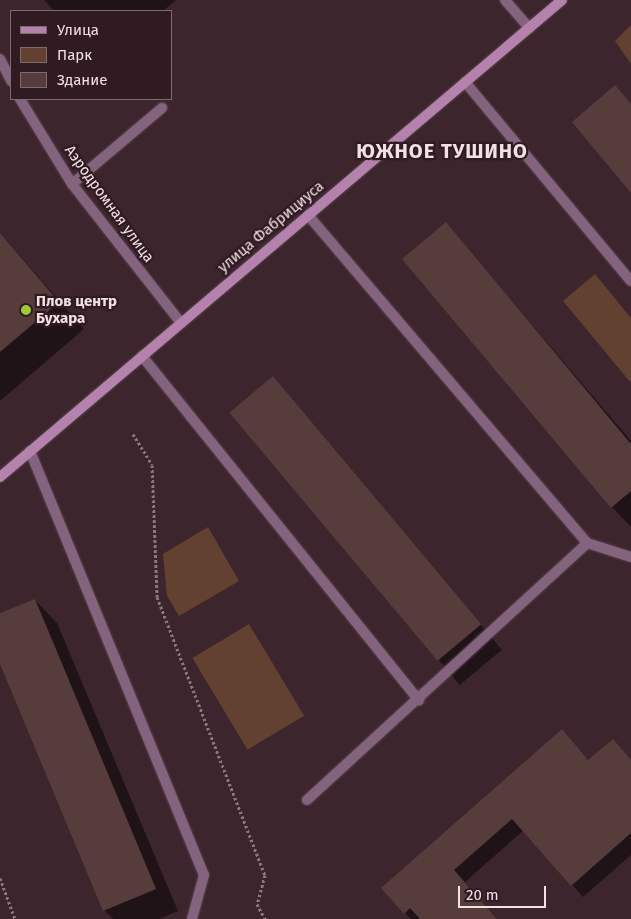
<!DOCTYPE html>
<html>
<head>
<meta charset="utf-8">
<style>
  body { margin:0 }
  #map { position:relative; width:631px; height:919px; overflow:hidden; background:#3c252d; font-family:"Fira Sans",sans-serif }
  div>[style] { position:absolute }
  .green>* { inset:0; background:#624130; transform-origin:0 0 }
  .shadow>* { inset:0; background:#0007; transform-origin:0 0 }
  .building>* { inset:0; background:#563c3b; transform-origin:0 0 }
  .path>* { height:3px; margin-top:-1.5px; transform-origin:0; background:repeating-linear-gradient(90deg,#8c787e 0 2.5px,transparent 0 5px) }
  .roads { filter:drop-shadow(0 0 1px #59434a) drop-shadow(0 0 1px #59434a) }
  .lane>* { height:10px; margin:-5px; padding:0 5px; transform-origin:5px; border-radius:5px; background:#83637e }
  .street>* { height:10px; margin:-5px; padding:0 5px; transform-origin:5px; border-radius:5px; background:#83637e }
  .secondary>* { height:10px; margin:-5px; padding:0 5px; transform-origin:5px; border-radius:5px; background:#b482ad }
  .dots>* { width:14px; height:14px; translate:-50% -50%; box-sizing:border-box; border:2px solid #311b23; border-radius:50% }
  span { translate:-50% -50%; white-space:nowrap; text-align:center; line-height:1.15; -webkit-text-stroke:4.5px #311b23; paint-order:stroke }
  .street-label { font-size:15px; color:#f1e1e5 }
  .poi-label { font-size:15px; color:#f1e1e5; font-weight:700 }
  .left { translate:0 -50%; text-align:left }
  .district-label { font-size:20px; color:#f1e1e5; font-weight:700; letter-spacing:1px }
  .legend { position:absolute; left:10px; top:10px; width:162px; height:90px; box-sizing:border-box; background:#311b23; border:1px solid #7e6a71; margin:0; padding:6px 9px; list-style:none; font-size:15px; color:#f1e1e5 }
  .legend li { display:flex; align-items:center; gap:10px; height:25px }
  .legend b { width:25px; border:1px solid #7e6a71 }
  .scale { position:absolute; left:458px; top:886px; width:88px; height:22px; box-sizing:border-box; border:2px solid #f1e1e5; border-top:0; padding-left:6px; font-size:15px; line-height:18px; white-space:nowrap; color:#f1e1e5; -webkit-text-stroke:4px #311b23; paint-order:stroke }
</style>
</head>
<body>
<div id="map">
  <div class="green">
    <div style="clip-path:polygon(631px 25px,631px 64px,615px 41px)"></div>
    <div style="clip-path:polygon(595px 274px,631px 318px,631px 383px,563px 301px)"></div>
    <div style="clip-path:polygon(208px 527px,239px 581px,179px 616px,167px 596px,163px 554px)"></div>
    <div style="left:249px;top:624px;width:107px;height:66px;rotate:59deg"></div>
  </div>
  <div class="shadow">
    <div style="clip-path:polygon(44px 0,176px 0,163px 11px,54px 11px)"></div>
    <div style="clip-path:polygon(446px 224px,631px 441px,631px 527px,612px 507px)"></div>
    <div style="clip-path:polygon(0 233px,84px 329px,0 401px)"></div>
    <div style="left:273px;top:377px;width:356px;height:55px;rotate:50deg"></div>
    <div style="clip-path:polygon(35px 600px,57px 623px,178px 911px,159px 919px,113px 919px,104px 910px,0 661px,0 615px)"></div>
    <div style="clip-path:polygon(562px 731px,589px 761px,631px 760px,631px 855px,583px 897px,524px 830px,465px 882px,497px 919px,411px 919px,405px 913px)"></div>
  </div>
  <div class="building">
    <div style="clip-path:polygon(615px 85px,631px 104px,631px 193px,572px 122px)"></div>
    <div style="clip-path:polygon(446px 222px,631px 444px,631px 491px,611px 508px,402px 259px)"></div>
    <div style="clip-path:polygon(0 233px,59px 302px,0 352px)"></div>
    <div style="left:273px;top:376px;width:324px;height:57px;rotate:50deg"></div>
    <div style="clip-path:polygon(35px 599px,156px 889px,103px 911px,0 664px,0 613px)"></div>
    <div style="clip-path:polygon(562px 729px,588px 760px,613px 739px,631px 760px,631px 833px,571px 886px,512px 819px,454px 870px,497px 919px,420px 919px,410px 908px,404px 914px,381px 888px)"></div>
  </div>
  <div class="path">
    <div style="left:133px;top:434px;width:36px;rotate:58deg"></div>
    <div style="left:152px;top:465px;width:132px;rotate:87.8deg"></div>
    <div style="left:157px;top:597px;width:298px;rotate:68.8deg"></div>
    <div style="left:265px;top:875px;width:30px;rotate:105deg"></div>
    <div style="left:257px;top:904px;width:17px;rotate:62deg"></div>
    <div style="left:0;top:878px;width:44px;rotate:69.9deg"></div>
  </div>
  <div class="roads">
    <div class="lane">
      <div style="left:505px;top:0;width:37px;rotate:49deg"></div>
      <div style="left:465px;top:82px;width:259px;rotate:50.2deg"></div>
      <div style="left:72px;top:184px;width:118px;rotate:-40.2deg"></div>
      <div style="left:308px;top:215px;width:431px;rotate:49.6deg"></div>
      <div style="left:587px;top:543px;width:46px;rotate:17.7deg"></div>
      <div style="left:142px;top:356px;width:442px;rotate:51.2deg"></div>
      <div style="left:30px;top:451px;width:458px;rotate:67.7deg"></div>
      <div style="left:204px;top:875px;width:46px;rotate:105.3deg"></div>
      <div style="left:307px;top:800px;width:380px;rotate:-42.5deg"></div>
    </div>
    <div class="street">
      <div style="left:0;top:59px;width:25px;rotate:63deg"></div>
      <div style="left:20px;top:99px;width:100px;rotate:58.5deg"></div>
      <div style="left:72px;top:184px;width:177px;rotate:51.9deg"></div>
    </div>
    <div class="secondary">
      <div style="left:0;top:477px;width:737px;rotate:-40.32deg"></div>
    </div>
  </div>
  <div class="dots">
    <div style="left:26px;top:310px;background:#9fca2d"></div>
  </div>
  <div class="street-label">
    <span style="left:109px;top:204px;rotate:54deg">Аэродромная улица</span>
    <span style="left:271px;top:227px;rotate:-40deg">улица Фабрициуса</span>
  </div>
  <div class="poi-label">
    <span class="left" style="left:36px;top:310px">Плов центр<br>Бухара</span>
  </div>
  <div class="district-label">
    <span style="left:442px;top:151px">ЮЖНОЕ ТУШИНО</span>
  </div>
  <ul class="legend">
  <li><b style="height:6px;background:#b482ad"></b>Улица</li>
  <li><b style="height:14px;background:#624130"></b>Парк</li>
  <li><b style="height:14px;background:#563c3b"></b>Здание</li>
  </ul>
  <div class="scale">20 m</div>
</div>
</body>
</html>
